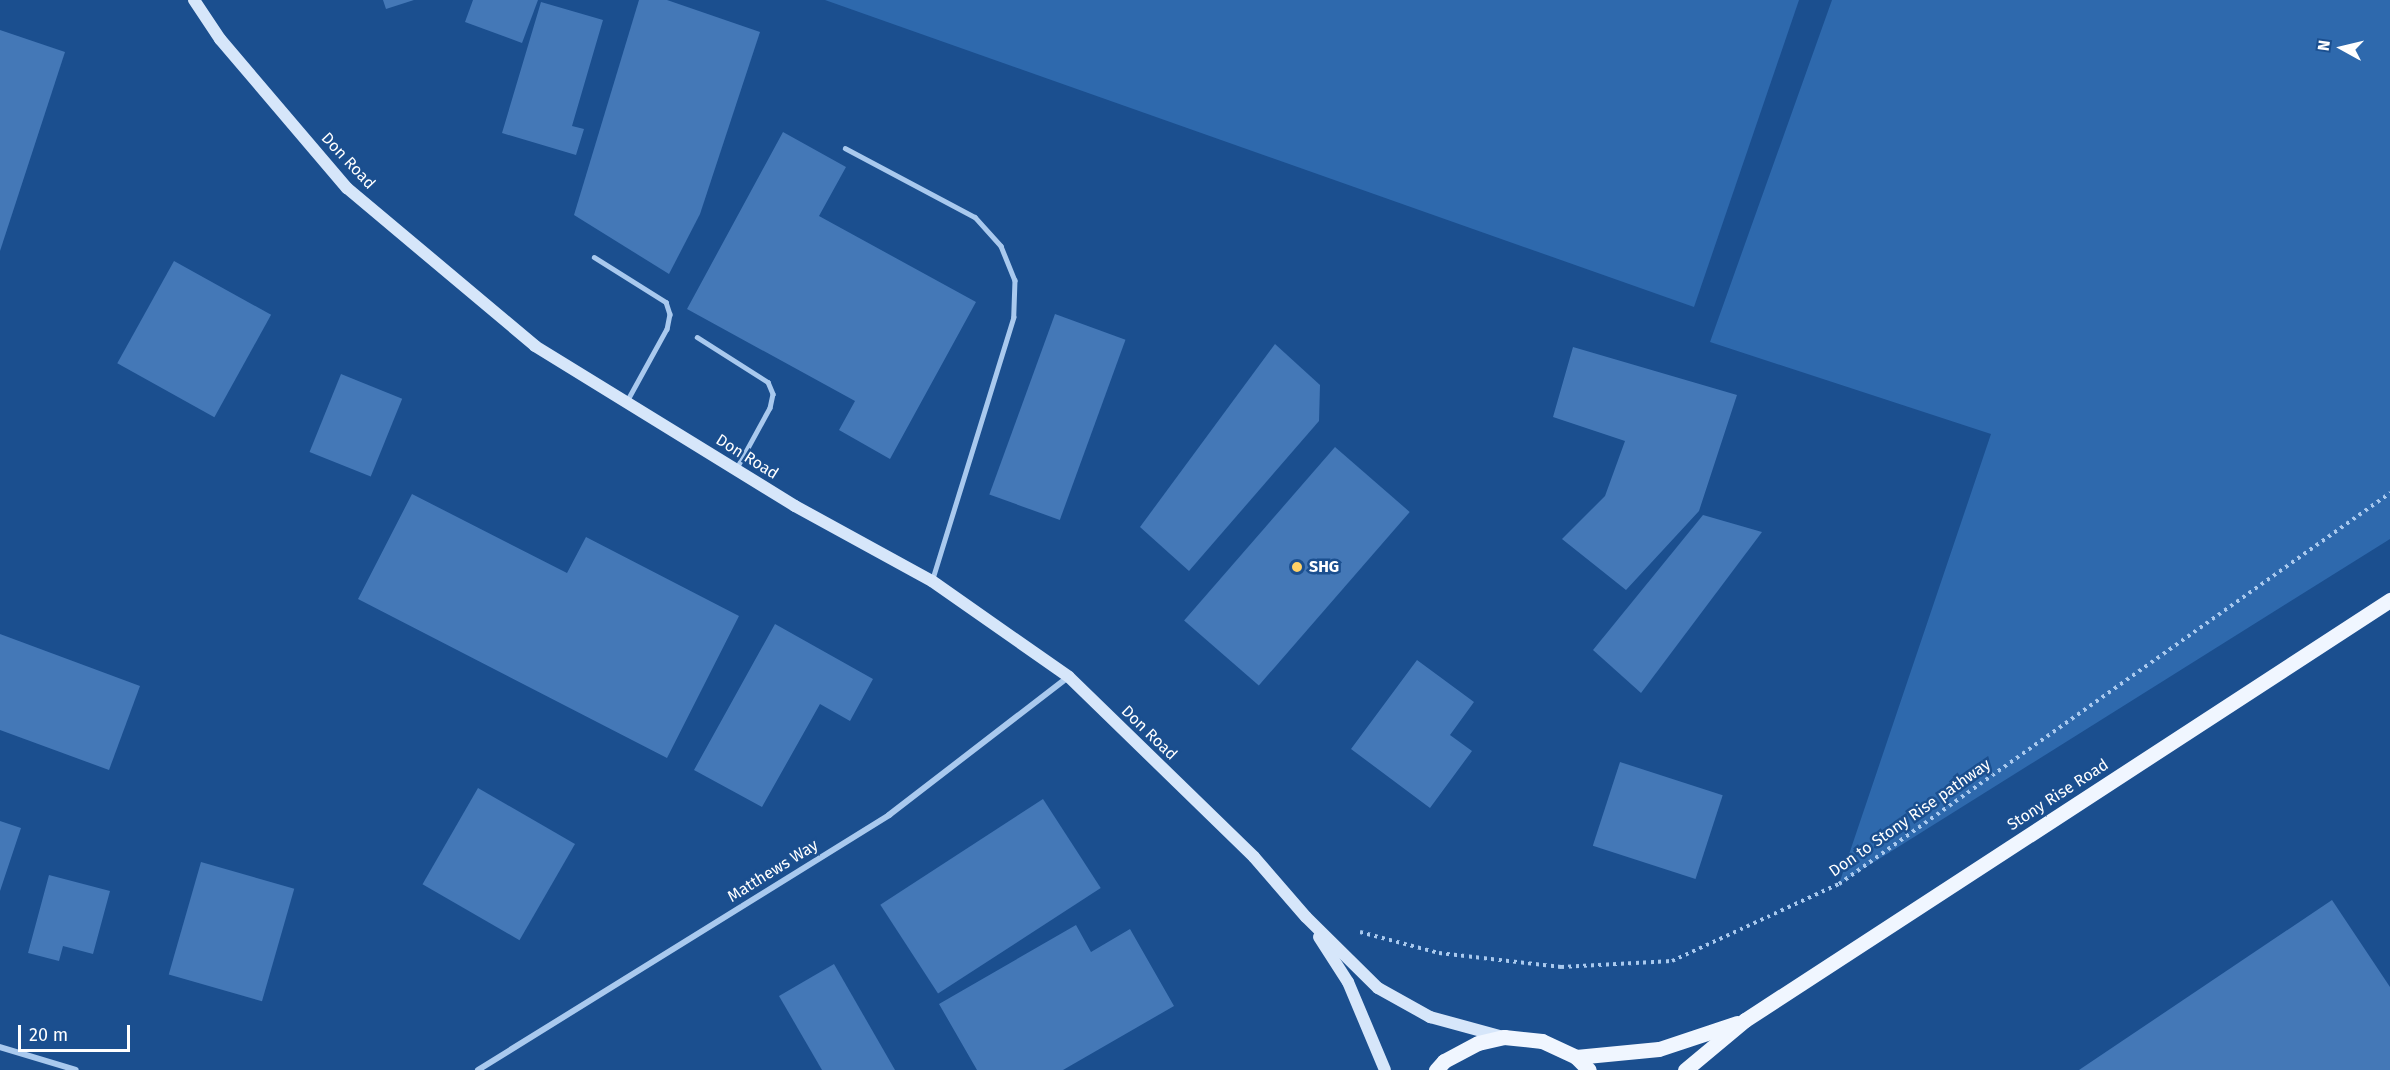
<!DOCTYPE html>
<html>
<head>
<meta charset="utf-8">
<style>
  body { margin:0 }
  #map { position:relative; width:2390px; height:1070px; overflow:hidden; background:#1b4f8f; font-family:"Fira Sans",sans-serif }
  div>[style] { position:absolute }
  .green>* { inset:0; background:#2e69ad }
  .building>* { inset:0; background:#4478b7; transform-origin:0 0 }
  .path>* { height:4px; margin-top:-2px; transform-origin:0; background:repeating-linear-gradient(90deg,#a9c9ee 0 3px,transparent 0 7.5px) }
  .service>* { height:4.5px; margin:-2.25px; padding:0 2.25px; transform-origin:2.25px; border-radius:2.25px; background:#a9c9ee }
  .minor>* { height:6px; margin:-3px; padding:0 3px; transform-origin:3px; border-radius:3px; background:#a9c9ee }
  .secondary>* { height:12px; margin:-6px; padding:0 6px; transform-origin:6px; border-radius:6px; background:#d6e6fa }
  .primary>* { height:15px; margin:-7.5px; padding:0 7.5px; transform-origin:7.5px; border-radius:7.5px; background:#f0f6ff }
  .dots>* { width:16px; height:16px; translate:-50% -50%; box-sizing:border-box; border:3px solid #1b4f8f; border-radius:50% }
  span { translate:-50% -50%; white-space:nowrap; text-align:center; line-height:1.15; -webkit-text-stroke:5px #1b4f8f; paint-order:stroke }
  .street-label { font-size:16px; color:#fff }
  .poi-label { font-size:16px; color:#fff; font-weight:700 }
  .left { translate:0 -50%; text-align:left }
  .north { position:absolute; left:2312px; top:18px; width:60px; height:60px; -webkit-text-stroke:4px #1b4f8f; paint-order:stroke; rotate:278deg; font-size:16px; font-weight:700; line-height:24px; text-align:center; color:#fff }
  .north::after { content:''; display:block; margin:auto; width:21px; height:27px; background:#fff; clip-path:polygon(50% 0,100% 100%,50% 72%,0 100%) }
  .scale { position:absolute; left:18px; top:1025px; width:112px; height:27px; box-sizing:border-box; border:3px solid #fff; border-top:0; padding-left:8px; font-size:18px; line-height:21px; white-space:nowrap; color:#fff; -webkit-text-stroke:4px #1b4f8f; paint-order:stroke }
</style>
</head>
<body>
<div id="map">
  <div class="green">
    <div style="clip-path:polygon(825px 0,1799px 0,1694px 307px)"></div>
    <div style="clip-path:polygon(1832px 0,2390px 0,2390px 539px,1839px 884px,1991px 434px,1710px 342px)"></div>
  </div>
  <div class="building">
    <div style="clip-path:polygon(383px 0,414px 0,386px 9px)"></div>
    <div style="clip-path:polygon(473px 0,538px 0,522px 43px,465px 22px)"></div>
    <div style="clip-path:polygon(639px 0,667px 0,760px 32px,700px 214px,669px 274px,574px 215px)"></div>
    <div style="clip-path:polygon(541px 2px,603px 20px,572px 126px,584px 129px,576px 155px,502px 133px)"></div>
    <div style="clip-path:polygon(0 30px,65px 52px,0 251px)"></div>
    <div style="clip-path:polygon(783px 132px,846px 167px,819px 216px,976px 302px,890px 459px,839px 430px,855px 401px,687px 309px)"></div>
    <div style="left:174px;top:261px;width:111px;height:117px;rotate:29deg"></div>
    <div style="left:1055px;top:314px;width:75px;height:192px;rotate:20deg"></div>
    <div style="clip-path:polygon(1275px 344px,1320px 385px,1319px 421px,1189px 571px,1140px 527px)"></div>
    <div style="clip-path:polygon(1573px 347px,1737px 395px,1699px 511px,1626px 590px,1562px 539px,1605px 496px,1625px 441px,1553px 417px)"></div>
    <div style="left:341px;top:374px;width:66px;height:84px;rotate:22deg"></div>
    <div style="left:1335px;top:447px;width:99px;height:230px;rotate:41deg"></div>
    <div style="clip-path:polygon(412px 494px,567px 573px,586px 537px,739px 616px,667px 758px,358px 599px)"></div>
    <div style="clip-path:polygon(1703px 515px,1762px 532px,1641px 693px,1593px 650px)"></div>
    <div style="clip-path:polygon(775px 624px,873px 679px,850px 721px,820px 704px,762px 807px,694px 770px)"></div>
    <div style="clip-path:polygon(0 634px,140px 686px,109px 770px,0 730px)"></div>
    <div style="clip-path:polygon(1417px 660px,1474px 702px,1450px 735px,1472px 751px,1430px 808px,1351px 749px)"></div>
    <div style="left:1620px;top:762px;width:108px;height:88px;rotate:18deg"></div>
    <div style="left:478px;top:788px;width:112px;height:111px;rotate:30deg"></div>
    <div style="left:1043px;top:799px;width:106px;height:194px;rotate:57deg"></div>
    <div style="clip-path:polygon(0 821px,21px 828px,0 891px)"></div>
    <div style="left:201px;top:862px;width:97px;height:117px;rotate:16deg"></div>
    <div style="clip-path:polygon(49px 875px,110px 891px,93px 954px,63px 946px,59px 961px,28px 953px)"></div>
    <div style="clip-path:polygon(2332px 900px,2390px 987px,2390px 1070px,2079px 1070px)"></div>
    <div style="clip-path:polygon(1076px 925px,1091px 952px,1130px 929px,1174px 1006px,1063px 1070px,977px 1070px,939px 1004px)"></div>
    <div style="clip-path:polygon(834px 964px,895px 1070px,822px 1070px,779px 996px)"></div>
  </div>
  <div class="path">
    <div style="left:1360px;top:932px;width:82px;rotate:14.9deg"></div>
    <div style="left:1439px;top:953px;width:123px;rotate:6.5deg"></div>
    <div style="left:1561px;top:967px;width:111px;rotate:-3.1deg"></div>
    <div style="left:1672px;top:961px;width:184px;rotate:-24.8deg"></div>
    <div style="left:1839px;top:884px;width:676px;rotate:-35.36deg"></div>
  </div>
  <div class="service">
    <div style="left:845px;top:148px;width:147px;rotate:28deg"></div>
    <div style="left:975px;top:217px;width:39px;rotate:48deg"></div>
    <div style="left:1001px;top:246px;width:37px;rotate:68deg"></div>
    <div style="left:1015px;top:280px;width:37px;rotate:92deg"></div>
    <div style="left:1014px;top:317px;width:273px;rotate:107.2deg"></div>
    <div style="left:594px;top:257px;width:85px;rotate:32deg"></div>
    <div style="left:666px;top:302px;width:13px;rotate:72deg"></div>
    <div style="left:670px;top:314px;width:15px;rotate:101deg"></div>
    <div style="left:667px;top:329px;width:81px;rotate:118.8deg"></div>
    <div style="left:697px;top:337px;width:84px;rotate:32.4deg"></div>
    <div style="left:768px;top:382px;width:13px;rotate:67deg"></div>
    <div style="left:773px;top:394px;width:14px;rotate:102deg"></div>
    <div style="left:770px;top:408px;width:71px;rotate:118.7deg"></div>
  </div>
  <div class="minor">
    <div style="left:0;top:1047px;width:79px;rotate:16.8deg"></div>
    <div style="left:478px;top:1070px;width:484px;rotate:-31.8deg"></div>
    <div style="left:889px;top:815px;width:226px;rotate:-37.6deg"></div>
  </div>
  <div class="secondary">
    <div style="left:194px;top:0;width:47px;rotate:56.3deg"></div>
    <div style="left:220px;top:39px;width:196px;rotate:49.6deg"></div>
    <div style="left:347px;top:188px;width:246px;rotate:40deg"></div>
    <div style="left:535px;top:346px;width:305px;rotate:31.6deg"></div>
    <div style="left:795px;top:506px;width:156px;rotate:28.7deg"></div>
    <div style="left:932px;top:581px;width:167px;rotate:35deg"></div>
    <div style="left:1069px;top:677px;width:258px;rotate:44.2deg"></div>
    <div style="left:1254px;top:857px;width:79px;rotate:49.1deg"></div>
    <div style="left:1306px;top:917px;width:101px;rotate:44.6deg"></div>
    <div style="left:1378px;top:988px;width:60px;rotate:29.1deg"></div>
    <div style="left:1430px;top:1017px;width:76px;rotate:15.3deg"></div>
    <div style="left:1319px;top:937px;width:54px;rotate:57.2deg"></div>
    <div style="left:1348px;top:982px;width:95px;rotate:67.2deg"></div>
  </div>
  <div class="primary">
    <div style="left:1576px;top:1057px;width:83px;rotate:-5.5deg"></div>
    <div style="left:1659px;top:1049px;width:82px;rotate:-18.4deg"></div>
    <div style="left:1436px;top:1070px;width:12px;rotate:-48deg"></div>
    <div style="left:1444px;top:1061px;width:38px;rotate:-28deg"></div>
    <div style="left:1478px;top:1043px;width:27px;rotate:-13deg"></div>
    <div style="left:1504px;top:1037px;width:38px;rotate:6deg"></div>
    <div style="left:1542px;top:1041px;width:38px;rotate:25deg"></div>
    <div style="left:1576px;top:1057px;width:18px;rotate:45deg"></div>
    <div style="left:1685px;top:1070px;width:78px;rotate:-39.8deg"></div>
    <div style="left:1745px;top:1020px;width:770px;rotate:-33.07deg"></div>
  </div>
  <div class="dots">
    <div style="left:1297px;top:567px;background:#ffd166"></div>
  </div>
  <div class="street-label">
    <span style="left:348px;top:161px;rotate:47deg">Don Road</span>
    <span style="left:747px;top:457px;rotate:32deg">Don Road</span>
    <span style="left:1149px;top:733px;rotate:44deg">Don Road</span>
    <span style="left:2058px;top:795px;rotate:-33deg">Stony Rise Road</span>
    <span style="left:1910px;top:818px;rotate:-35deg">Don to Stony Rise pathway</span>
    <span style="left:773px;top:871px;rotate:-32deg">Matthews Way</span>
  </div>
  <div class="poi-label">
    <span class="left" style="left:1309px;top:567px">SHG</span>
  </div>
  <div class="north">N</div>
  <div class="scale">20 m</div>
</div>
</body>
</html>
